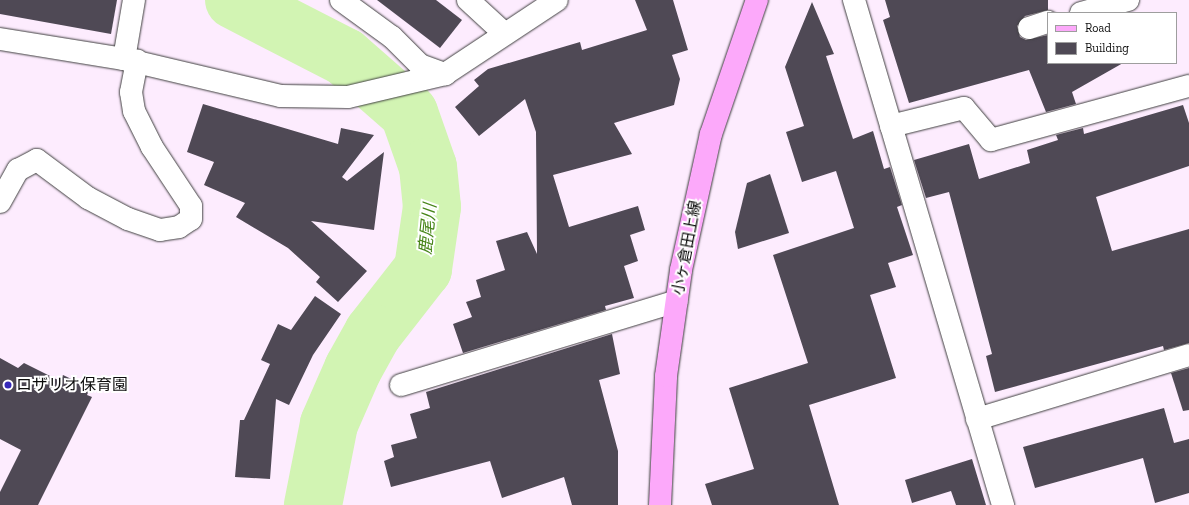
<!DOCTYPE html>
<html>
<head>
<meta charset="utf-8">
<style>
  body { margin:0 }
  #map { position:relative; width:1189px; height:505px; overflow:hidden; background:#fdecfe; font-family:"Zilla Slab","Noto Sans JP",serif }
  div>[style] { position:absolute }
  .river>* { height:58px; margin:-29px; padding:0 29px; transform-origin:29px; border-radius:29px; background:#d2f4b3 }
  .building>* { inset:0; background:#4f4955 }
  .roads { filter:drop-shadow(0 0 1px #3f3f3f) drop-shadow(0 0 1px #3f3f3f) }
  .street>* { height:22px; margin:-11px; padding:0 11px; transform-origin:11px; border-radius:11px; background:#fff }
  .secondary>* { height:22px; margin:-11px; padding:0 11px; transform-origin:11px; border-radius:11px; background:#fca9fa }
  .dots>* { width:11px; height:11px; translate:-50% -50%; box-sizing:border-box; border:2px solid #fff; border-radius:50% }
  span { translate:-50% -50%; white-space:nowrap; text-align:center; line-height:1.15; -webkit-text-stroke:4px #fff; paint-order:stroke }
  .street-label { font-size:16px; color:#0c0c0c }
  .poi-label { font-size:16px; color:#0c0c0c }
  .left { translate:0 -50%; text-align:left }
  .water-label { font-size:17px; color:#478519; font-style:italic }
  .legend { position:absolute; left:1047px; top:12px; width:130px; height:52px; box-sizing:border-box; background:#fff; border:1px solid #9e9e9e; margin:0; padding:5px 7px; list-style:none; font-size:12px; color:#0c0c0c }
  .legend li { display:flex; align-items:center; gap:8px; height:20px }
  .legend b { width:20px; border:1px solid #9e9e9e }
</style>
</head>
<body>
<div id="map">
  <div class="river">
    <div style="left:234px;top:0;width:125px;rotate:27.2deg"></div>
    <div style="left:345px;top:57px;width:85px;rotate:41.2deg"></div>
    <div style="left:409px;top:113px;width:57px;rotate:70.6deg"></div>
    <div style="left:428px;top:167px;width:40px;rotate:84.3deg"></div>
    <div style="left:432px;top:207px;width:63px;rotate:98.3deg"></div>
    <div style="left:423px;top:269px;width:81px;rotate:128deg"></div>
    <div style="left:373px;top:333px;width:41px;rotate:119.1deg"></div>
    <div style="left:353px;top:369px;width:60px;rotate:113.6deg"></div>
    <div style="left:329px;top:424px;width:83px;rotate:101.2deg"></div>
  </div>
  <div class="building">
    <div style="clip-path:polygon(0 0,117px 0,111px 34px,0 14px)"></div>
    <div style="clip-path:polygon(377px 0,436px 0,462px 20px,440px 48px)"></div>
    <div style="clip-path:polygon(635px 0,673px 0,688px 50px,672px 55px,680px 79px,674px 105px,614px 123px,632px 154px,553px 175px,569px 227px,638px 206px,645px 230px,630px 235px,638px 261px,624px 266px,634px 298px,605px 306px,606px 310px,463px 353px,453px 324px,472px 317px,466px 302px,481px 297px,476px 280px,505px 270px,496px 241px,527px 232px,537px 254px,536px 132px,525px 99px,479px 136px,455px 107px,479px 86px,474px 80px,488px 69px,580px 42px,582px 50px,647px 30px)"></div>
    <div style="clip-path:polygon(885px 0,1048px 0,1048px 10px,1025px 16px,1017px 26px,1020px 37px,1026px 40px,1048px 35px,1048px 63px,1123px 63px,1072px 92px,1076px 104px,1046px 112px,1029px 70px,909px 103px,883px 20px,890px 17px)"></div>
    <div style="clip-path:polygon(812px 2px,834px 54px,826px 56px,853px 139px,873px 131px,884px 169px,890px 167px,902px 205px,897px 207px,913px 255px,888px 263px,896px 287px,870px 295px,896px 378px,809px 405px,839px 505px,712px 505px,705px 484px,754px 469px,729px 388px,808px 363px,773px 255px,854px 228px,836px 171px,802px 182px,786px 132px,804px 126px,785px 67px)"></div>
    <div style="clip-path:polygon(203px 104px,338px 144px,341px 128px,374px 135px,342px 177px,347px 181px,384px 152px,374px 230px,311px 221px,367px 271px,338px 302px,316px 282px,320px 277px,288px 248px,236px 217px,245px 203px,204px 185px,214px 162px,187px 152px)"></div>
    <div style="clip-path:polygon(1183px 105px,1189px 123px,1189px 166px,1096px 197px,1112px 251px,1189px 229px,1189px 343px,1164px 350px,1163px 346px,995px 392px,986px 356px,992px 354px,949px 192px,926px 198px,914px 160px,969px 144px,979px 179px,1030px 163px,1027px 150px,1058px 140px,1056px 135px,1083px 128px,1084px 134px)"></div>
    <div style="clip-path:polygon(770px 174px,789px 233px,738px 249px,735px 232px,747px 183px)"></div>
    <div style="clip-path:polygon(315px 296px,341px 314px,313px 355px,289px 405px,276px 399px,270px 479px,235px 477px,240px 420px,244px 420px,270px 364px,261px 360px,278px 324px,291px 330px)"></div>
    <div style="clip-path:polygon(612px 334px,620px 374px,599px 380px,618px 451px,618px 505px,572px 505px,564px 477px,502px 498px,490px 461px,391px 487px,384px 461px,394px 457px,391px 445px,417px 438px,410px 414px,430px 408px,426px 392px)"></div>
    <div style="clip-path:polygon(0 358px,18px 368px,24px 363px,60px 381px,63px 375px,90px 388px,87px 395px,92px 397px,38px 505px,0 505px,0 492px,21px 450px,0 439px)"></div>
    <div style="clip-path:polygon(1189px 368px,1189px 410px,1183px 411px,1171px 373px)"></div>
    <div style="clip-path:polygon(1164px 408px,1174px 443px,1189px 439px,1189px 493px,1155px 503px,1143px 458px,1035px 488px,1023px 447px)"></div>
    <div style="clip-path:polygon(972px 459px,986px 505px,956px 505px,951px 491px,912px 503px,905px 480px)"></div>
  </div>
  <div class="roads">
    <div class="street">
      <div style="left:341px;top:0;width:63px;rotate:36deg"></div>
      <div style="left:392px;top:37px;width:40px;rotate:45deg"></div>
      <div style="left:420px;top:65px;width:27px;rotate:20deg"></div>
      <div style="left:468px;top:0;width:50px;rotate:42.6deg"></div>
      <div style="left:854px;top:0;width:527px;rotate:73.56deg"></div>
      <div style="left:1081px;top:13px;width:49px;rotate:-15.5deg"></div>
      <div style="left:1029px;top:28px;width:20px;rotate:-18deg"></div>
      <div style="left:0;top:39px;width:126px;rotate:9.2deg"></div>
      <div style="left:124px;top:59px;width:161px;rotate:13.3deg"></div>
      <div style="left:281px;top:96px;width:67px;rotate:0.9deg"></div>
      <div style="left:348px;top:97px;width:100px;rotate:-13.3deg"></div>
      <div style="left:445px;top:74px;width:134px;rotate:-33.5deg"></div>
      <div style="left:124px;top:59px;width:60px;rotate:-80.4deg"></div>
      <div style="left:891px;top:126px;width:75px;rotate:-13.9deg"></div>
      <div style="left:964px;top:108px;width:42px;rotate:49.8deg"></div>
      <div style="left:991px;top:140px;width:205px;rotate:-15.3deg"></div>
      <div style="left:0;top:202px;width:37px;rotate:-61deg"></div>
      <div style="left:18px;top:170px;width:21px;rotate:-28deg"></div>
      <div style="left:37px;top:160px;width:64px;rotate:36.7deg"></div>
      <div style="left:88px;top:198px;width:45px;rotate:27.7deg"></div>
      <div style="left:128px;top:219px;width:34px;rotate:19deg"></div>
      <div style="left:160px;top:230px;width:19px;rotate:-9deg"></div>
      <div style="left:179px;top:227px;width:14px;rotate:-34deg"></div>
      <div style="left:191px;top:219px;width:13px;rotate:-90deg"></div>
      <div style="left:191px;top:206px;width:71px;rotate:-123.5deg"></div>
      <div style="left:152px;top:147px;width:40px;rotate:-116.6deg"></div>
      <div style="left:134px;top:111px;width:19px;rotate:-99deg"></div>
      <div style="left:131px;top:92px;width:32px;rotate:-79deg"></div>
      <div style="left:401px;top:385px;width:288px;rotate:-16.9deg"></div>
      <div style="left:977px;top:419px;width:221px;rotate:-16.8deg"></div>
    </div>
    <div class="secondary">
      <div style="left:660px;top:505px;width:129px;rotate:-87.3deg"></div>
      <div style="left:666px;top:376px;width:107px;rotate:-81.9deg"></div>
      <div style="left:681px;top:270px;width:139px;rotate:-77.6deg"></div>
      <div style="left:711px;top:134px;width:142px;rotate:-71.1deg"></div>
    </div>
  </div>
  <div class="dots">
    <div style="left:8px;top:385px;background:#3629b8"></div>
  </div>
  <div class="street-label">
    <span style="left:687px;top:248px;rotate:-79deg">小ヶ倉田上線</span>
  </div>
  <div class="poi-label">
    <span class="left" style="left:16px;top:385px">ロザリオ保育園</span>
  </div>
  <div class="water-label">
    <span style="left:428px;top:229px;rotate:-84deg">鹿尾川</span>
  </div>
  <ul class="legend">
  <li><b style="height:5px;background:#fca9fa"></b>Road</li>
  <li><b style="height:11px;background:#4f4955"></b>Building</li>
  </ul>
</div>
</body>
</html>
